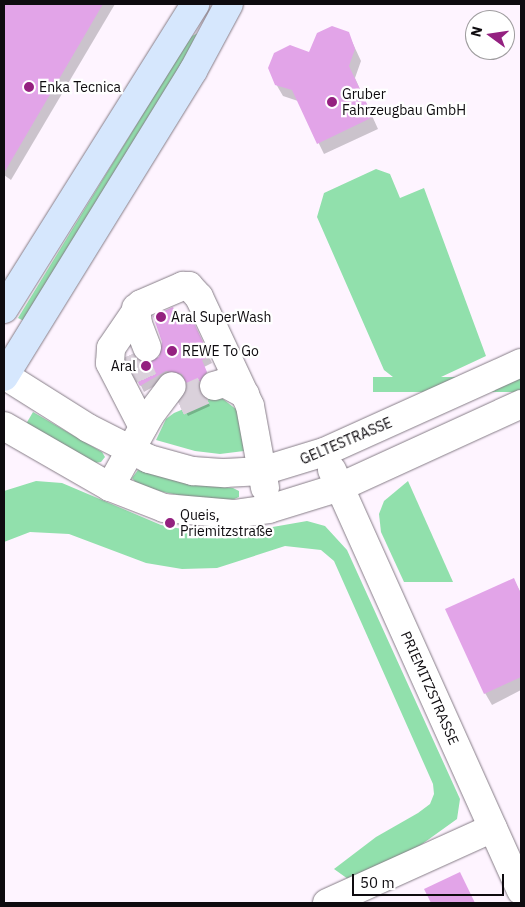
<!DOCTYPE html>
<html>
<head>
<meta charset="utf-8">
<style>
  body { margin:0 }
  #map { position:relative; width:525px; height:907px; overflow:hidden; background:#fef4ff; font-family:"IBM Plex Sans",sans-serif }
  div>[style] { position:absolute }
  .green>* { inset:0; background:#91e0ac; transform-origin:0 0 }
  .shadow>* { inset:0; background:#0003 }
  .building>* { inset:0; background:#e2a4e8 }
  .minor-tunnel>* { height:28px; margin-top:-14px; transform-origin:0; background:repeating-linear-gradient(90deg,#dad1db 0 28px,transparent 0 42px) }
  .roads { filter:drop-shadow(0 0 1px #867d87) drop-shadow(0 0 1px #867d87) }
  .minor>* { height:28px; margin:-14px; padding:0 14px; transform-origin:14px; border-radius:14px; background:#fff }
  .major>* { height:28px; margin:-14px; padding:0 14px; transform-origin:14px; border-radius:14px; background:#d6e7fd }
  .dots>* { width:14px; height:14px; translate:-50% -50%; box-sizing:border-box; border:2px solid #fff; border-radius:50% }
  span { translate:-50% -50%; white-space:nowrap; text-align:center; line-height:1.15; -webkit-text-stroke:4.5px #fff; paint-order:stroke }
  .poi-label { font-size:14px; color:#0e0b0f }
  .left { translate:0 -50%; text-align:left }
  .right { translate:-100% -50%; text-align:right }
  .street-label { font-size:14px; color:#0e0b0f }
  .frame { position:absolute; inset:0; border:5px solid #0e0b0f; pointer-events:none }
  .north { position:absolute; left:465px; top:10px; width:50px; height:50px; box-sizing:border-box; background:#fff; border:1px solid #9f9d9f; border-radius:50%; rotate:284deg; font-size:14px; font-weight:700; line-height:20px; text-align:center; color:#0e0b0f }
  .north::after { content:''; display:block; margin:auto; width:18px; height:22px; background:#942180; clip-path:polygon(50% 0,100% 100%,50% 72%,0 100%) }
  .scale { position:absolute; left:352px; top:874px; width:152px; height:22px; box-sizing:border-box; border:2px solid #0e0b0f; border-top:0; padding-left:6px; font-size:15px; line-height:18px; white-space:nowrap; color:#0e0b0f; -webkit-text-stroke:4px #fff; paint-order:stroke }
</style>
</head>
<body>
<div id="map">
  <div class="green">
    <div style="clip-path:polygon(198px 33px,200px 35px,26px 322px,18px 318px,190px 37px)"></div>
    <div style="clip-path:polygon(376px 169px,390px 174px,400px 198px,424px 188px,486px 356px,411px 391px,384px 370px,317px 217px,324px 193px)"></div>
    <div style="left:521px;top:377px;width:15px;height:148px;rotate:90deg"></div>
    <div style="clip-path:polygon(218px 395px,237px 410px,244px 451px,220px 454px,195px 451px,156px 440px,166px 419px,174px 413px)"></div>
    <div style="clip-path:polygon(33px 412px,102px 452px,105px 457px,101px 462px,94px 463px,26px 424px)"></div>
    <div style="clip-path:polygon(138px 470px,198px 485px,233px 488px,239px 491px,239px 497px,232px 500px,194px 498px,163px 492px,137px 484px,132px 478px)"></div>
    <div style="clip-path:polygon(36px 481px,62px 483px,161px 525px,198px 532px,238px 533px,307px 521px,325px 526px,347px 550px,460px 799px,457px 819px,418px 847px,348px 879px,334px 869px,376px 837px,418px 813px,430px 804px,434px 794px,433px 784px,334px 561px,321px 550px,285px 546px,217px 568px,182px 569px,146px 563px,69px 534px,30px 532px,4px 542px,4px 491px)"></div>
    <div style="clip-path:polygon(408px 481px,453px 582px,404px 582px,381px 532px,379px 514px,384px 501px)"></div>
  </div>
  <div class="shadow">
    <div style="clip-path:polygon(4px 4px,115px 4px,11px 180px,4px 175px)"></div>
    <div style="clip-path:polygon(348px 33px,361px 61px,355px 78px,378px 129px,324px 154px,298px 101px,283px 96px,276px 84px,310px 54px)"></div>
    <div style="clip-path:polygon(190px 318px,212px 363px,204px 367px,210px 379px,201px 389px,210px 406px,188px 416px,185px 410px,189px 388px,186px 380px,170px 377px,144px 392px,128px 359px,145px 364px,161px 357px,178px 319px)"></div>
    <div style="clip-path:polygon(514px 580px,521px 593px,521px 690px,492px 705px,485px 693px)"></div>
  </div>
  <div class="building">
    <div style="clip-path:polygon(4px 4px,103px 4px,4px 173px)"></div>
    <div style="clip-path:polygon(332px 26px,349px 32px,355px 49px,349px 66px,373px 117px,317px 144px,292px 90px,275px 85px,268px 68px,274px 53px,290px 45px,309px 52px,317px 33px)"></div>
    <div style="clip-path:polygon(173px 307px,178px 317px,189px 312px,210px 357px,202px 360px,207px 372px,199px 383px,199px 391px,208px 400px,184px 411px,180px 402px,188px 387px,182px 374px,166px 371px,140px 386px,126px 360px,134px 355px,145px 362px,159px 357px,162px 342px,153px 316px)"></div>
    <div style="clip-path:polygon(514px 578px,521px 594px,521px 677px,484px 694px,445px 609px)"></div>
    <div style="clip-path:polygon(460px 872px,475px 903px,431px 903px,424px 889px)"></div>
  </div>
  <div class="minor-tunnel">
    <div style="left:132px;top:354px;width:34px;rotate:66deg"></div>
    <div style="left:178px;top:402px;width:39px;rotate:-24deg"></div>
  </div>
  <div class="roads">
    <div class="minor">
      <div style="left:136px;top:308px;width:16px;rotate:83deg"></div>
      <div style="left:138px;top:324px;width:25px;rotate:69deg"></div>
      <div style="left:4px;top:375px;width:99px;rotate:32.2deg"></div>
      <div style="left:88px;top:428px;width:68px;rotate:26.9deg"></div>
      <div style="left:149px;top:459px;width:46px;rotate:15.3deg"></div>
      <div style="left:193px;top:471px;width:32px;rotate:4deg"></div>
      <div style="left:225px;top:473px;width:37px;rotate:-3deg"></div>
      <div style="left:262px;top:471px;width:65px;rotate:-17deg"></div>
      <div style="left:324px;top:452px;width:216px;rotate:-24.3deg"></div>
      <div style="left:214px;top:386px;width:10px;rotate:-17deg"></div>
      <div style="left:224px;top:383px;width:24px;rotate:28deg"></div>
      <div style="left:4px;top:426px;width:122px;rotate:29.9deg"></div>
      <div style="left:110px;top:487px;width:58px;rotate:21.3deg"></div>
      <div style="left:164px;top:508px;width:70px;rotate:4.9deg"></div>
      <div style="left:234px;top:514px;width:35px;rotate:-8deg"></div>
      <div style="left:269px;top:509px;width:74px;rotate:-17.2deg"></div>
      <div style="left:340px;top:487px;width:199px;rotate:-24.6deg"></div>
      <div style="left:143px;top:427px;width:72px;rotate:-117.3deg"></div>
      <div style="left:110px;top:363px;width:15px;rotate:-86deg"></div>
      <div style="left:111px;top:348px;width:53px;rotate:-55.7deg"></div>
      <div style="left:141px;top:304px;width:46px;rotate:-23.2deg"></div>
      <div style="left:183px;top:286px;width:6px"></div>
      <div style="left:189px;top:286px;width:15px;rotate:48deg"></div>
      <div style="left:199px;top:297px;width:120px;rotate:64.9deg"></div>
      <div style="left:250px;top:406px;width:83px;rotate:79.6deg"></div>
      <div style="left:332px;top:470px;width:461px;rotate:65.8deg"></div>
      <div style="left:110px;top:487px;width:82px;rotate:-60.9deg"></div>
      <div style="left:150px;top:415px;width:36px;rotate:-53deg"></div>
      <div style="left:327px;top:903px;width:182px;rotate:-24.3deg"></div>
    </div>
    <div class="major">
      <div style="left:4px;top:309px;width:360px;rotate:-57.9deg"></div>
      <div style="left:4px;top:377px;width:360px;rotate:-58.3deg"></div>
      <div style="left:193px;top:71px;width:76px;rotate:-61.8deg"></div>
    </div>
  </div>
  <div class="dots">
    <div style="left:29px;top:87px;background:#942180"></div>
    <div style="left:332px;top:102px;background:#942180"></div>
    <div style="left:161px;top:317px;background:#942180"></div>
    <div style="left:172px;top:351px;background:#942180"></div>
    <div style="left:146px;top:366px;background:#942180"></div>
    <div style="left:170px;top:523px;background:#942180"></div>
  </div>
  <div class="poi-label">
    <span class="left" style="left:39px;top:87px">Enka Tecnica</span>
    <span class="left" style="left:342px;top:102px">Gruber<br>Fahrzeugbau GmbH</span>
    <span class="left" style="left:171px;top:317px">Aral SuperWash</span>
    <span class="left" style="left:182px;top:351px">REWE To Go</span>
    <span class="right" style="left:136px;top:366px">Aral</span>
    <span class="left" style="left:180px;top:523px">Queis,<br>Priemitzstraße</span>
  </div>
  <div class="street-label">
    <span style="left:346px;top:441px;rotate:-23deg">GELTESTRASSE</span>
    <span style="left:430px;top:688px;rotate:66deg">PRIEMITZSTRASSE</span>
  </div>
  <div class="frame"></div>
  <div class="north">N</div>
  <div class="scale">50 m</div>
</div>
</body>
</html>
